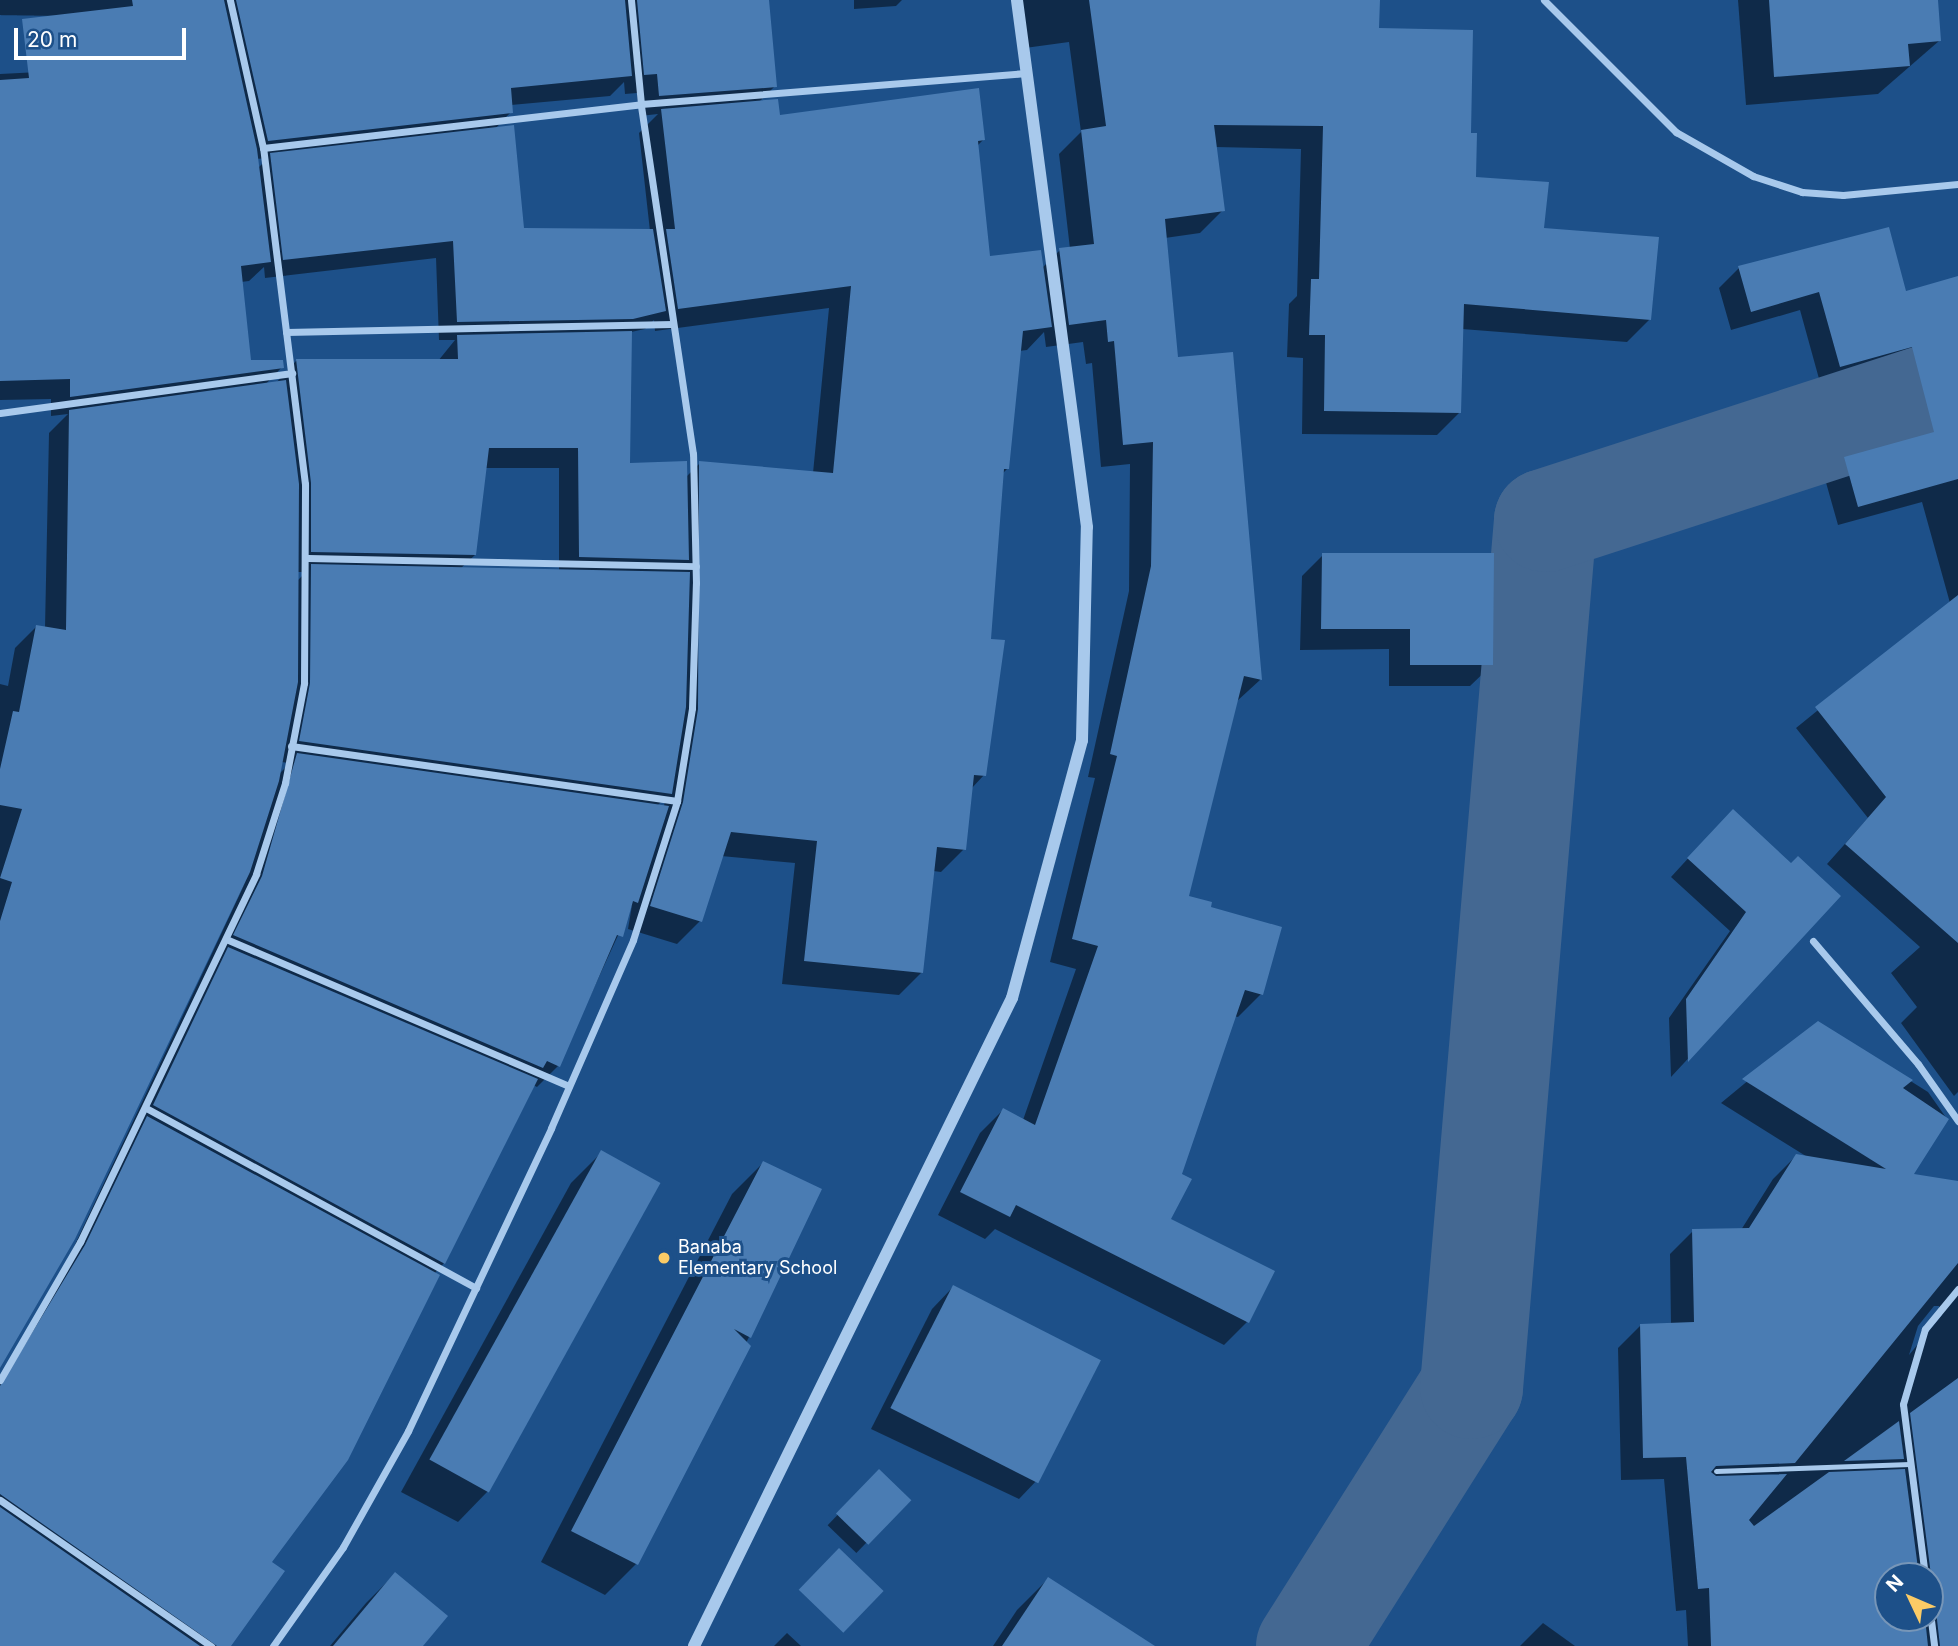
<!DOCTYPE html>
<html>
<head>
<meta charset="utf-8">
<style>
  body { margin:0 }
  #map { position:relative; width:1958px; height:1646px; overflow:hidden; background:#1d5089; font-family:Inter,sans-serif }
  div>[style] { position:absolute }
  .shadow>* { inset:0; background:#0007; transform-origin:0 0 }
  .river>* { height:103px; margin:-51.5px; padding:0 51.5px; transform-origin:51.5px; border-radius:51.5px; background:#446892 }
  .building>* { inset:0; background:#4a7cb3; transform-origin:0 0 }
  .service>* { height:5px; margin:-2.5px; padding:0 2.5px; transform-origin:2.5px; border-radius:2.5px; background:#a8c9ec }
  .minor>* { height:7px; margin:-3.5px; padding:0 3.5px; transform-origin:3.5px; border-radius:3.5px; background:#a8c9ec }
  .tertiary>* { height:12px; margin:-6px; padding:0 6px; transform-origin:6px; border-radius:6px; background:#a8c9ec }
  .dots>* { width:19px; height:19px; translate:-50% -50%; box-sizing:border-box; border:4px solid #1d5089; border-radius:50% }
  span { translate:-50% -50%; white-space:nowrap; text-align:center; line-height:1.15; -webkit-text-stroke:6px #1d5089; paint-order:stroke }
  .poi-label { font-size:18px; color:#fff }
  .left { translate:0 -50%; text-align:left }
  .north { position:absolute; left:1874px; top:1562px; width:70px; height:70px; box-sizing:border-box; background:#1d5089; border:2px solid #7796b8; border-radius:50%; rotate:314deg; font-size:19px; font-weight:700; line-height:28px; text-align:center; color:#fff }
  .north::after { content:''; display:block; margin:auto; width:24px; height:32px; background:#fbcb66; clip-path:polygon(50% 0,100% 100%,50% 72%,0 100%) }
  .scale { position:absolute; left:14px; top:28px; width:172px; height:32px; box-sizing:border-box; border:4px solid #fff; border-top:0; padding-left:9px; font-size:21px; line-height:24px; white-space:nowrap; color:#fff; -webkit-text-stroke:5px #1d5089; paint-order:stroke }
</style>
</head>
<body>
<div id="map">
  <div class="shadow">
    <div style="clip-path:polygon(evenodd,0 0,767px 0,775px 86px,759px 102px,778px 117px,983px 140px,976px 147px,989px 258px,1042px 268px,1060px 250px,1070px 249px,1059px 154px,1081px 132px,1069px 42px,1025px 48px,1019px 0,1378px 0,1377px 30px,1469px 134px,1474px 179px,1650px 319px,1627px 342px,1462px 329px,1460px 412px,1437px 435px,1302px 434px,1303px 358px,1287px 357px,1289px 304px,1297px 296px,1301px 149px,1215px 147px,1223px 210px,1200px 233px,1165px 238px,1176px 359px,1231px 354px,1260px 680px,1236px 702px,1187px 897px,1208px 909px,1261px 994px,1238px 1017px,1234px 1016px,1180px 1175px,1169px 1220px,1247px 1322px,1224px 1345px,995px 1229px,985px 1239px,938px 1215px,980px 1133px,1003px 1110px,1023px 1120px,1076px 969px,1050px 962px,1095px 778px,1088px 777px,1129px 591px,1130px 464px,1101px 467px,1092px 363px,1086px 364px,1083px 342px,1046px 347px,1044px 332px,1027px 350px,1019px 351px,1007px 469px,1002px 474px,989px 641px,1003px 642px,984px 775px,971px 789px,964px 849px,941px 872px,933px 871px,922px 972px,899px 995px,782px 984px,795px 863px,721px 856px,700px 921px,677px 944px,628px 929px,632px 905px,558px 1066px,537px 1087px,533px 1085px,444px 1263px,434px 1274px,270px 1563px,229px 1646px,0 1646px,0 1379px,64px 1268px,246px 881px,0 1367px,0 684px,8px 686px,15px 648px,37px 626px,45px 628px,49px 433px,68px 414px,51px 416px,51px 399px,0 400px,0 74px,136px 67px,135px 17px,0 15px,0 0,624px 82px,625px 94px,637px 93px,640px 116px,658px 114px,639px 133px,650px 231px,522px 230px,495px 129px,511px 112px,511px 105px,610px 96px,624px 82px,0 0,268px 158px,258px 168px,256px 159px,268px 158px,0 0,436px 258px,439px 340px,455px 340px,438px 361px,296px 361px,276px 383px,265px 385px,282px 367px,250px 362px,241px 282px,249px 281px,264px 267px,265px 278px,436px 258px,0 0,829px 308px,813px 473px,700px 463px,686px 477px,629px 465px,631px 332px,645px 329px,654px 320px,655px 331px,829px 308px,0 0,485px 468px,559px 468px,559px 571px,460px 569px,475px 555px,485px 468px,0 0,297px 572px,306px 572px,297px 581px,297px 572px,0 0,281px 762px,290px 763px,279px 774px,281px 762px,0 0,665px 798px,664px 807px,657px 806px,665px 798px)"></div>
    <div style="clip-path:polygon(854px 0,902px 0,896px 6px,854px 9px)"></div>
    <div style="clip-path:polygon(1738px 0,1936px 0,1939px 41px,1878px 94px,1746px 105px)"></div>
    <div style="clip-path:polygon(1739px 268px,1905px 293px,1958px 278px,1958px 1092px,1954px 1096px,1901px 1023px,1917px 1007px,1891px 973px,1920px 947px,1827px 864px,1868px 818px,1796px 728px,1950px 603px,1922px 502px,1838px 525px,1825px 479px,1845px 459px,1911px 440px,1892px 366px,1821px 386px,1800px 310px,1731px 330px,1719px 288px)"></div>
    <div style="clip-path:polygon(1323px 555px,1492px 665px,1470px 686px,1389px 686px,1389px 649px,1300px 650px,1302px 576px)"></div>
    <div style="clip-path:polygon(1715px 829px,1791px 865px,1839px 896px,1671px 1077px,1669px 1018px,1730px 931px,1671px 877px)"></div>
    <div style="clip-path:polygon(evenodd,1818px 1023px,1928px 1092px,1947px 1119px,1911px 1175px,1958px 1189px,1958px 1646px,1688px 1646px,1686px 1610px,1676px 1611px,1664px 1479px,1621px 1480px,1618px 1348px,1641px 1325px,1671px 1325px,1670px 1254px,1693px 1231px,1741px 1230px,1773px 1179px,1796px 1156px,1809px 1158px,1721px 1103px,1818px 1023px,1934px 1306px,1939px 1306px,1942px 1315px,1909px 1355px,1918px 1326px,1934px 1306px,1818px 1023px,1888px 1576px,1930px 1576px,1930px 1618px,1888px 1618px,1888px 1576px)"></div>
    <div style="clip-path:polygon(602px 1152px,658px 1183px,488px 1491px,458px 1522px,401px 1492px,571px 1183px)"></div>
    <div style="clip-path:polygon(763px 1163px,749px 1337px,636px 1564px,605px 1595px,541px 1562px,732px 1194px)"></div>
    <div style="clip-path:polygon(953px 1287px,1099px 1361px,1040px 1477px,1019px 1499px,871px 1429px,932px 1309px)"></div>
    <div style="left:879px;top:1472px;width:40px;height:74px;rotate:44deg"></div>
    <div style="clip-path:polygon(395px 1574px,421px 1646px,330px 1646px,366px 1603px)"></div>
    <div style="clip-path:polygon(1048px 1579px,1152px 1646px,993px 1646px,1017px 1610px)"></div>
    <div style="clip-path:polygon(1543px 1623px,1575px 1646px,1520px 1646px)"></div>
    <div style="clip-path:polygon(787px 1633px,801px 1646px,774px 1646px)"></div>
  </div>
  <div class="river">
    <div style="left:1307px;top:1646px;width:307px;rotate:-57.7deg"></div>
    <div style="left:1471px;top:1387px;width:870px;rotate:-85.12deg"></div>
    <div style="left:1545px;top:520px;width:434px;rotate:-18deg"></div>
  </div>
  <div class="building">
    <div style="clip-path:polygon(132px 0,224px 0,257px 149px,271px 262px,241px 266px,251px 360px,283px 360px,284px 368px,70px 397px,70px 379px,0 381px,0 80px,29px 78px,22px 19px,133px 6px)"></div>
    <div style="clip-path:polygon(236px 0,625px 0,632px 76px,511px 88px,513px 113px,268px 141px)"></div>
    <div style="clip-path:polygon(637px 0,769px 0,777px 87px,659px 96px,657px 74px,644px 75px)"></div>
    <div style="clip-path:polygon(1089px 0,1380px 0,1379px 28px,1473px 30px,1471px 133px,1477px 133px,1476px 177px,1549px 182px,1544px 228px,1659px 237px,1651px 320px,1464px 304px,1461px 413px,1324px 411px,1325px 335px,1309px 335px,1311px 279px,1319px 279px,1323px 126px,1214px 125px,1225px 211px,1165px 219px,1178px 357px,1233px 352px,1262px 680px,1244px 676px,1189px 896px,1212px 902px,1211px 907px,1282px 927px,1263px 995px,1245px 990px,1182px 1174px,1192px 1179px,1171px 1219px,1275px 1271px,1249px 1323px,1016px 1205px,1010px 1217px,960px 1192px,1003px 1108px,1035px 1125px,1098px 946px,1072px 939px,1117px 756px,1110px 754px,1151px 566px,1153px 442px,1123px 445px,1114px 341px,1108px 342px,1106px 320px,1069px 325px,1059px 248px,1094px 244px,1081px 130px,1106px 126px)"></div>
    <div style="clip-path:polygon(1769px 0,1938px 0,1941px 41px,1908px 44px,1910px 66px,1774px 77px)"></div>
    <div style="clip-path:polygon(979px 88px,985px 140px,978px 141px,990px 256px,1041px 250px,1052px 327px,1023px 331px,1009px 469px,1004px 469px,991px 639px,1005px 640px,986px 776px,974px 775px,966px 850px,937px 847px,923px 973px,804px 961px,817px 841px,731px 832px,702px 922px,650px 906px,683px 802px,698px 709px,699px 461px,833px 473px,851px 286px,678px 309px,666px 229px,675px 229px,661px 109px,778px 99px,780px 115px)"></div>
    <div style="clip-path:polygon(514px 125px,524px 228px,653px 229px,666px 311px,633px 319px,457px 322px,453px 241px,283px 260px,270px 153px)"></div>
    <div style="clip-path:polygon(1889px 227px,1906px 291px,1958px 276px,1958px 479px,1858px 507px,1844px 457px,1934px 432px,1912px 347px,1840px 367px,1819px 292px,1751px 312px,1738px 266px)"></div>
    <div style="clip-path:polygon(632px 331px,630px 463px,687px 461px,689px 560px,579px 557px,578px 448px,489px 448px,476px 555px,311px 552px,311px 483px,296px 359px,458px 359px,457px 335px)"></div>
    <div style="clip-path:polygon(286px 380px,299px 484px,298px 682px,279px 781px,250px 872px,75px 1239px,0 1368px,0 921px,12px 882px,0 878px,22px 809px,0 805px,0 769px,13px 711px,19px 712px,36px 625px,66px 630px,69px 410px)"></div>
    <div style="clip-path:polygon(1322px 553px,1494px 553px,1493px 665px,1410px 665px,1410px 629px,1321px 629px)"></div>
    <div style="clip-path:polygon(311px 564px,690px 572px,686px 707px,672px 794px,299px 741px,310px 683px)"></div>
    <div style="clip-path:polygon(1958px 595px,1958px 943px,1845px 844px,1886px 797px,1815px 707px)"></div>
    <div style="clip-path:polygon(297px 753px,669px 806px,638px 903px,633px 901px,623px 937px,617px 935px,560px 1067px,547px 1061px,543px 1068px,233px 935px,262px 876px)"></div>
    <div style="clip-path:polygon(1733px 809px,1791px 863px,1798px 856px,1841px 896px,1688px 1062px,1686px 999px,1746px 912px,1687px 858px)"></div>
    <div style="clip-path:polygon(228px 947px,538px 1079px,445px 1264px,153px 1105px)"></div>
    <div style="clip-path:polygon(1818px 1021px,1913px 1080px,1903px 1088px,1949px 1119px,1914px 1174px,1958px 1181px,1958px 1263px,1795px 1463px,1716px 1466px,1711px 1472px,1716px 1476px,1787px 1474px,1749px 1520px,1754px 1526px,1829px 1472px,1905px 1469px,1919px 1576px,1888px 1576px,1888px 1618px,1925px 1618px,1928px 1646px,1711px 1646px,1709px 1588px,1698px 1589px,1686px 1457px,1643px 1458px,1640px 1324px,1694px 1322px,1692px 1229px,1749px 1228px,1796px 1154px,1886px 1169px,1742px 1079px)"></div>
    <div style="clip-path:polygon(147px 1116px,440px 1275px,348px 1460px,272px 1562px,285px 1571px,231px 1646px,217px 1646px,0 1494px,0 1386px,85px 1245px)"></div>
    <div style="left:601px;top:1150px;width:68px;height:354px;rotate:29deg"></div>
    <div style="clip-path:polygon(763px 1161px,822px 1189px,751px 1338px,734px 1329px,751px 1346px,638px 1565px,571px 1531px)"></div>
    <div style="left:953px;top:1285px;width:166px;height:138px;rotate:27deg"></div>
    <div style="clip-path:polygon(1958px 1378px,1958px 1646px,1940px 1646px,1936px 1611px,1930px 1606px,1931px 1575px,1910px 1413px)"></div>
    <div style="clip-path:polygon(1899px 1421px,1904px 1459px,1844px 1461px)"></div>
    <div style="left:879px;top:1469px;width:45px;height:62px;rotate:44deg"></div>
    <div style="clip-path:polygon(0 1507px,200px 1646px,0 1646px)"></div>
    <div style="left:839px;top:1548px;width:62px;height:58px;rotate:44deg"></div>
    <div style="clip-path:polygon(395px 1572px,448px 1616px,423px 1646px,333px 1646px)"></div>
    <div style="clip-path:polygon(1048px 1577px,1155px 1646px,1002px 1646px)"></div>
  </div>
  <div class="service">
    <div style="left:1716px;top:1471px;width:194px;rotate:-2.1deg"></div>
  </div>
  <div class="minor">
    <div style="left:1544px;top:0;width:187px;rotate:45deg"></div>
    <div style="left:1676px;top:132px;width:89px;rotate:29.7deg"></div>
    <div style="left:1753px;top:176px;width:52px;rotate:18.1deg"></div>
    <div style="left:1802px;top:192px;width:41px;rotate:4.2deg"></div>
    <div style="left:1843px;top:195px;width:116px;rotate:-5.5deg"></div>
    <div style="left:263px;top:148px;width:381px;rotate:-6.6deg"></div>
    <div style="left:641px;top:104px;width:383px;rotate:-4.6deg"></div>
    <div style="left:286px;top:332px;width:387px;rotate:-1.2deg"></div>
    <div style="left:0;top:413px;width:295px;rotate:-7.8deg"></div>
    <div style="left:308px;top:558px;width:388px;rotate:1.2deg"></div>
    <div style="left:291px;top:746px;width:390px;rotate:8.1deg"></div>
    <div style="left:226px;top:939px;width:373px;rotate:23.2deg"></div>
    <div style="left:1813px;top:941px;width:162px;rotate:49.5deg"></div>
    <div style="left:1918px;top:1064px;width:70px;rotate:54.9deg"></div>
    <div style="left:146px;top:1108px;width:376px;rotate:28.6deg"></div>
    <div style="left:0;top:1380px;width:160px;rotate:-59.9deg"></div>
    <div style="left:80px;top:1242px;width:408px;rotate:-64.4deg"></div>
    <div style="left:256px;top:874px;width:96px;rotate:-72.3deg"></div>
    <div style="left:285px;top:783px;width:102px;rotate:-79.2deg"></div>
    <div style="left:304px;top:683px;width:199px;rotate:-89.7deg"></div>
    <div style="left:305px;top:484px;width:339px;rotate:-97.1deg"></div>
    <div style="left:263px;top:148px;width:152px;rotate:-102.6deg"></div>
    <div style="left:0;top:1500px;width:257px;rotate:34.7deg"></div>
    <div style="left:1925px;top:1576px;width:173px;rotate:-97.3deg"></div>
    <div style="left:1903px;top:1404px;width:78px;rotate:-73.7deg"></div>
    <div style="left:1925px;top:1329px;width:52px;rotate:-50.5deg"></div>
    <div style="left:1930px;top:1612px;width:34px;rotate:83deg"></div>
    <div style="left:273px;top:1646px;width:121px;rotate:-54.7deg"></div>
    <div style="left:343px;top:1547px;width:133px;rotate:-60.7deg"></div>
    <div style="left:408px;top:1431px;width:335px;rotate:-64.7deg"></div>
    <div style="left:551px;top:1128px;width:205px;rotate:-66.4deg"></div>
    <div style="left:633px;top:940px;width:146px;rotate:-72.4deg"></div>
    <div style="left:677px;top:801px;width:94px;rotate:-80.8deg"></div>
    <div style="left:692px;top:708px;width:125px;rotate:-88.2deg"></div>
    <div style="left:696px;top:583px;width:129px;rotate:-91.3deg"></div>
    <div style="left:693px;top:454px;width:354px;rotate:-98.5deg"></div>
    <div style="left:641px;top:104px;width:104px;rotate:-95.5deg"></div>
  </div>
  <div class="tertiary">
    <div style="left:694px;top:1646px;width:722px;rotate:-63.86deg"></div>
    <div style="left:1012px;top:998px;width:267px;rotate:-74.8deg"></div>
    <div style="left:1082px;top:740px;width:213px;rotate:-88.7deg"></div>
    <div style="left:1087px;top:527px;width:532px;rotate:-97.57deg"></div>
  </div>
  <div class="dots">
    <div style="left:664px;top:1258px;background:#fbcb66"></div>
  </div>
  <div class="poi-label">
    <span class="left" style="left:678px;top:1258px">Banaba<br>Elementary School</span>
  </div>
  <div class="north">N</div>
  <div class="scale">20 m</div>
</div>
</body>
</html>
